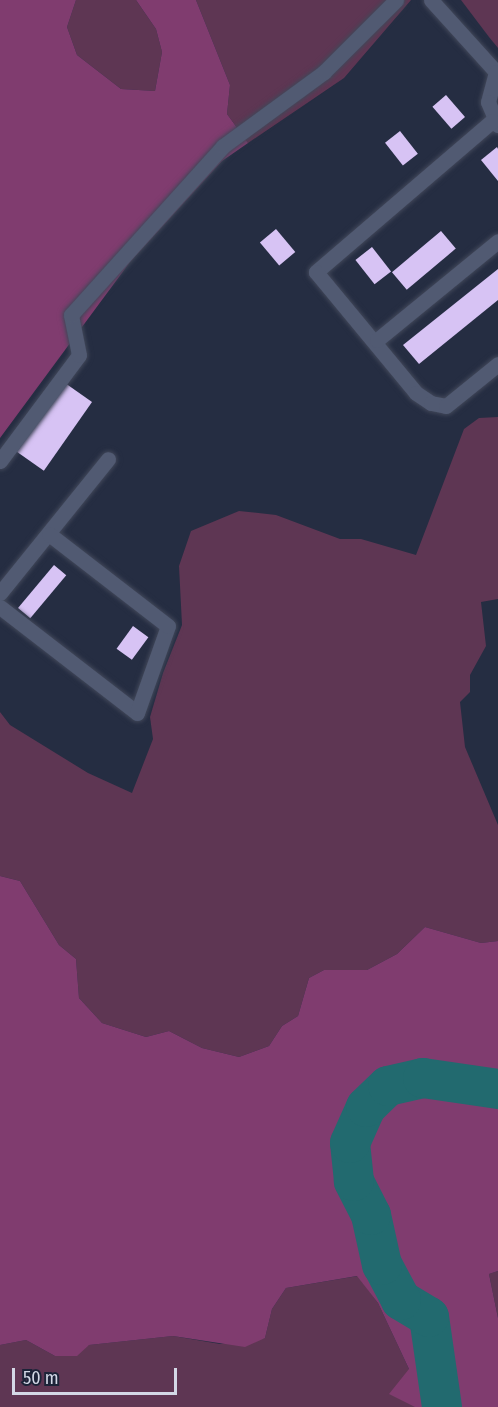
<!DOCTYPE html>
<html>
<head>
<meta charset="utf-8">
<style>
  body { margin:0 }
  #map { position:relative; width:498px; height:1407px; overflow:hidden; background:#252d42; font-family:"Fira Sans Condensed",sans-serif }
  div>[style] { position:absolute }
  .green>* { inset:0; background:#5e3653 }
  .forest>* { inset:0; background:#803c6f }
  .river>* { height:40px; margin:-20px; padding:0 20px; transform-origin:20px; border-radius:20px; background:#226a6f }
  .building>* { inset:0; background:#d7c3f4; transform-origin:0 0 }
  .roads { filter:drop-shadow(0 0 2px #414759) drop-shadow(0 0 2px #414759) }
  .street>* { height:15px; margin:-7.5px; padding:0 7.5px; transform-origin:7.5px; border-radius:7.5px; background:#515a72 }
  span { translate:-50% -50%; white-space:nowrap; text-align:center; line-height:1.15; -webkit-text-stroke:6px #1c2338; paint-order:stroke }
  .scale { position:absolute; left:12px; top:1368px; width:165px; height:27px; box-sizing:border-box; border:3px solid #d3d8e6; border-top:0; padding-left:8px; font-size:18px; line-height:21px; white-space:nowrap; color:#d3d8e6; -webkit-text-stroke:4px #1c2338; paint-order:stroke }
</style>
</head>
<body>
<div id="map">
  <div class="green">
    <div style="clip-path:polygon(76px 0,136px 0,156px 29px,162px 52px,155px 91px,121px 89px,77px 55px,67px 27px)"></div>
    <div style="clip-path:polygon(196px 0,411px 0,344px 78px,248px 143px,227px 114px,230px 85px)"></div>
    <div style="clip-path:polygon(461px 0,498px 0,498px 48px,489px 37px)"></div>
    <div style="clip-path:polygon(498px 417px,498px 599px,481px 602px,486px 646px,470px 675px,470px 692px,460px 702px,465px 747px,498px 825px,498px 941px,481px 943px,425px 927px,397px 954px,367px 970px,324px 970px,309px 978px,298px 1016px,282px 1026px,269px 1046px,239px 1057px,202px 1048px,169px 1031px,146px 1037px,102px 1023px,79px 998px,76px 959px,59px 945px,20px 881px,0 876px,0 712px,10px 725px,88px 773px,132px 793px,153px 739px,150px 717px,163px 673px,182px 625px,179px 566px,191px 531px,239px 511px,276px 515px,340px 539px,361px 539px,416px 555px,464px 429px,479px 418px)"></div>
    <div style="clip-path:polygon(498px 1271px,498px 1318px,489px 1274px)"></div>
    <div style="clip-path:polygon(358px 1276px,378px 1303px,409px 1369px,415px 1407px,0 1407px,0 1345px,26px 1340px,55px 1356px,89px 1345px,173px 1336px,220px 1344px,265px 1338px,272px 1309px,286px 1288px)"></div>
  </div>
  <div class="forest">
    <div style="clip-path:polygon(0 0,76px 0,67px 27px,77px 55px,121px 89px,155px 91px,162px 52px,156px 29px,136px 0,196px 0,230px 85px,227px 114px,248px 143px,222px 161px,130px 262px,0 438px)"></div>
    <div style="clip-path:polygon(0 876px,20px 881px,59px 945px,76px 959px,79px 998px,102px 1023px,146px 1037px,169px 1031px,202px 1048px,239px 1057px,269px 1046px,282px 1026px,298px 1016px,309px 978px,324px 970px,367px 970px,397px 954px,425px 927px,481px 943px,498px 941px,498px 1271px,489px 1274px,498px 1318px,498px 1407px,415px 1407px,389px 1394px,409px 1369px,378px 1303px,357px 1276px,286px 1288px,272px 1309px,265px 1338px,245px 1347px,173px 1336px,89px 1345px,77px 1356px,55px 1356px,26px 1340px,0 1345px)"></div>
  </div>
  <div class="river">
    <div style="left:442px;top:1407px;width:91px;rotate:-98.2deg"></div>
    <div style="left:429px;top:1317px;width:33px;rotate:-149deg"></div>
    <div style="left:401px;top:1300px;width:40px;rotate:-118deg"></div>
    <div style="left:382px;top:1265px;width:51px;rotate:-102.4deg"></div>
    <div style="left:371px;top:1215px;width:38px;rotate:-117deg"></div>
    <div style="left:354px;top:1181px;width:38px;rotate:-96deg"></div>
    <div style="left:350px;top:1143px;width:39px;rotate:-66deg"></div>
    <div style="left:366px;top:1107px;width:30px;rotate:-44deg"></div>
    <div style="left:388px;top:1086px;width:36px;rotate:-13deg"></div>
    <div style="left:423px;top:1078px;width:76px;rotate:8.3deg"></div>
  </div>
  <div class="building">
    <div style="left:446px;top:95px;width:29px;height:18px;rotate:49deg"></div>
    <div style="left:400px;top:131px;width:29px;height:19px;rotate:52deg"></div>
    <div style="clip-path:polygon(497px 147px,498px 149px,498px 181px,481px 160px)"></div>
    <div style="left:276px;top:229px;width:30px;height:21px;rotate:50deg"></div>
    <div style="left:441px;top:231px;width:23px;height:64px;rotate:50deg"></div>
    <div style="left:372px;top:247px;width:31px;height:21px;rotate:52deg"></div>
    <div style="clip-path:polygon(498px 269px,498px 300px,419px 364px,403px 345px)"></div>
    <div style="left:65px;top:383px;width:33px;height:84px;rotate:35deg"></div>
    <div style="left:54px;top:565px;width:16px;height:56px;rotate:40deg"></div>
    <div style="left:133px;top:626px;width:19px;height:28px;rotate:36deg"></div>
  </div>
  <div class="roads">
    <div class="street">
      <div style="left:431px;top:0;width:97px;rotate:47.9deg"></div>
      <div style="left:496px;top:72px;width:31px;rotate:105deg"></div>
      <div style="left:488px;top:102px;width:25px;rotate:67deg"></div>
      <div style="left:492px;top:121px;width:232px;rotate:139.4deg"></div>
      <div style="left:316px;top:272px;width:157px;rotate:50.4deg"></div>
      <div style="left:416px;top:393px;width:18px;rotate:34deg"></div>
      <div style="left:431px;top:403px;width:15px;rotate:11deg"></div>
      <div style="left:446px;top:406px;width:67px;rotate:-38.9deg"></div>
      <div style="left:377px;top:340px;width:156px;rotate:-39.3deg"></div>
      <div style="left:0;top:461px;width:132px;rotate:-53.3deg"></div>
      <div style="left:79px;top:355px;width:41px;rotate:-101.3deg"></div>
      <div style="left:71px;top:315px;width:227px;rotate:-48deg"></div>
      <div style="left:223px;top:146px;width:125px;rotate:-36.2deg"></div>
      <div style="left:324px;top:72px;width:102px;rotate:-45deg"></div>
      <div style="left:0;top:593px;width:172px;rotate:-51.1deg"></div>
      <div style="left:0;top:607px;width:173px;rotate:37.7deg"></div>
      <div style="left:137px;top:713px;width:92px;rotate:-70.4deg"></div>
      <div style="left:168px;top:626px;width:150px;rotate:-142.3deg"></div>
    </div>
  </div>
  <div class="scale">50 m</div>
</div>
</body>
</html>
